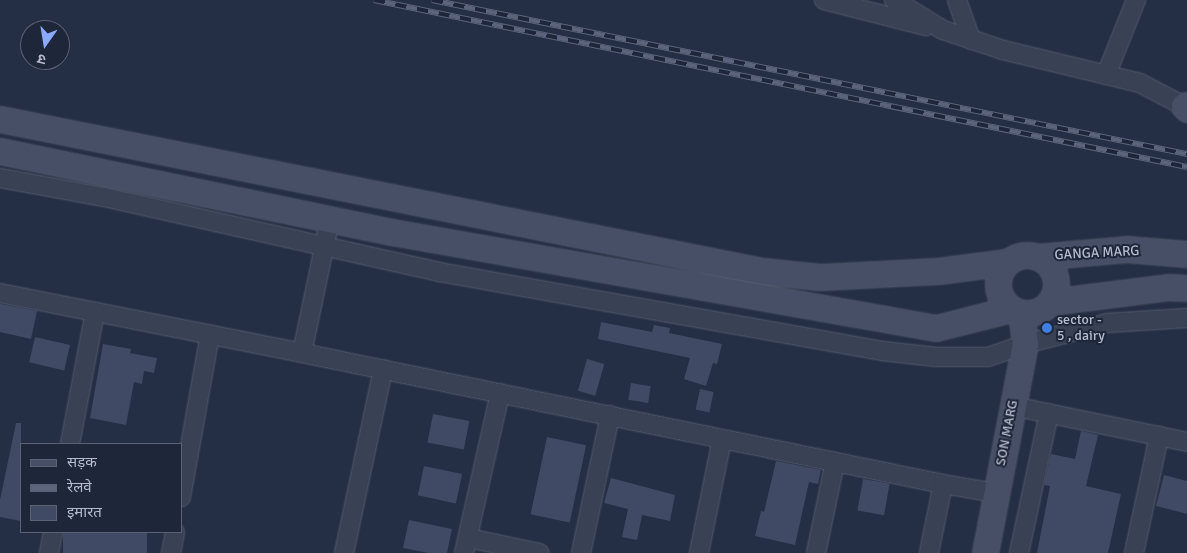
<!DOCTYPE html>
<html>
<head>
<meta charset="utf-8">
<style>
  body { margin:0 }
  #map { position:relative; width:1187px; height:553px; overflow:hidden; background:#242e44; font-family:Signika,"Noto Sans Devanagari",sans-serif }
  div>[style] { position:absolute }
  .building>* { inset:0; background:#404a65; transform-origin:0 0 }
  .roads { filter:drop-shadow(0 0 1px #545c6e) drop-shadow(0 0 1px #545c6e) }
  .street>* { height:18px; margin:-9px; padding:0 9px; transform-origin:9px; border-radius:9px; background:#394154 }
  .secondary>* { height:25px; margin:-12.5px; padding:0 12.5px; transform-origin:12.5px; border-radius:12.5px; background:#474f67 }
  .secondary>.ring { margin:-12.5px; padding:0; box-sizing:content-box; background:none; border:25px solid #474f67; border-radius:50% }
  .rail>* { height:5.5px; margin-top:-2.75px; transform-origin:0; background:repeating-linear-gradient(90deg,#1e2639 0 11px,#5b647b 0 22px); box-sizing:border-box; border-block:1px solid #5b647b }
  .dots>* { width:14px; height:14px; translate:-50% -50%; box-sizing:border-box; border:2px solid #1e2639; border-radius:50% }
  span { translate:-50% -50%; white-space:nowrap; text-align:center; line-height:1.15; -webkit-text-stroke:4px #1e2639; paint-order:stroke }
  .street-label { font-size:14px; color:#b6bccd }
  .poi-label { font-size:14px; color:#b6bccd }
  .left { translate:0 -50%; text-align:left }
  .legend { position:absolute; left:20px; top:443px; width:162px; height:90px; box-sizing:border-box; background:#1e2639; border:1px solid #5b6274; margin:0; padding:6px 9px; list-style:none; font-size:15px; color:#b6bccd }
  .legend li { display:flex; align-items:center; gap:10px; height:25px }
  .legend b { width:25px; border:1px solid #5b6274 }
  .north { position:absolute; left:20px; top:20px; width:50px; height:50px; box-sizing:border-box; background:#1e2639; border:1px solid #5b6274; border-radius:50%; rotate:193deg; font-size:14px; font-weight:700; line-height:20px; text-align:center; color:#b6bccd }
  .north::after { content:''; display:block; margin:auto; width:18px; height:22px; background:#8aa9ff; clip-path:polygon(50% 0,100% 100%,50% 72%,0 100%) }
</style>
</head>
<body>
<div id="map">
  <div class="building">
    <div style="clip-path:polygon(0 304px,37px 311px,31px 339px,0 332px)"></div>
    <div style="clip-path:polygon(601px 322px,652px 332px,654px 325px,670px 328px,669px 333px,722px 344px,717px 364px,713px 363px,706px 386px,684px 379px,690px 358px,598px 339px)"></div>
    <div style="left:35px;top:337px;width:36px;height:26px;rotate:13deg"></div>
    <div style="clip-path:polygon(103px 344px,131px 349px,130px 353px,157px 358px,154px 373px,144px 371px,142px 384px,134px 382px,126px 425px,90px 418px)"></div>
    <div style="left:587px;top:359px;width:18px;height:33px;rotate:16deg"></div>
    <div style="left:631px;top:383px;width:20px;height:17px;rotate:9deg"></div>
    <div style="left:700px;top:389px;width:14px;height:21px;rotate:12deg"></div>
    <div style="left:433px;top:414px;width:37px;height:29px;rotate:11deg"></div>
    <div style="clip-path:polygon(16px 423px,21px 423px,21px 521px,0 517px,0 500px)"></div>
    <div style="clip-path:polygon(1081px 431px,1098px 435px,1086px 486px,1121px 494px,1108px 553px,1037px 553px,1050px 486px,1044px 485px,1051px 454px,1075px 459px)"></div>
    <div style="left:547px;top:437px;width:40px;height:79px;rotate:12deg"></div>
    <div style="clip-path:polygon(776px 461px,821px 470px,818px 484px,809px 482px,795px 545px,755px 536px,761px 511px,764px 512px)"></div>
    <div style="left:424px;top:466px;width:39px;height:30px;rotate:12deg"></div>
    <div style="clip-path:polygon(1164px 475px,1187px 481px,1187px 514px,1156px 506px)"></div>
    <div style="clip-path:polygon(611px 478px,675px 495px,670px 521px,642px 515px,637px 540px,622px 537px,628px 509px,604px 503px)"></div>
    <div style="left:863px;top:479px;width:27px;height:32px;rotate:10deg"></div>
    <div style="clip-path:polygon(409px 520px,452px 529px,447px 553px,429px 553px,403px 548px)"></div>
    <div style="left:63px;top:532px;width:84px;height:21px"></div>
  </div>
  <div class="roads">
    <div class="street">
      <div style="left:824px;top:0;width:105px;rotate:14.3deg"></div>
      <div style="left:894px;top:0;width:57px;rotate:31.5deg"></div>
      <div style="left:943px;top:30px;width:63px;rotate:18.4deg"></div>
      <div style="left:1003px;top:50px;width:141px;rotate:13.5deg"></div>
      <div style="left:1140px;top:83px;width:50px;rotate:27.6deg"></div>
      <div style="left:957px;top:0;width:42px;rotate:70.7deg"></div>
      <div style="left:1106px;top:75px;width:81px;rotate:-68.2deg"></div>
      <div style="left:0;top:178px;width:106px;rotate:10.4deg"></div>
      <div style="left:104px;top:197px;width:343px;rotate:12.6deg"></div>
      <div style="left:439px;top:272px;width:450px;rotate:10.1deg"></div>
      <div style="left:882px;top:351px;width:55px;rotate:6.2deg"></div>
      <div style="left:937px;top:357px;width:51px"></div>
      <div style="left:988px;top:357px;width:39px;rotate:-19deg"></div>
      <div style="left:1025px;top:344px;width:85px;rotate:-14.4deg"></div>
      <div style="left:1107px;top:323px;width:80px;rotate:-3.6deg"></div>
      <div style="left:0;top:293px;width:308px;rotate:11.2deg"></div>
      <div style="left:302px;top:353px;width:137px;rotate:-78.2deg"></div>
      <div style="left:302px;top:353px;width:654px;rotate:11.55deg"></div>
      <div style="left:943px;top:484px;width:70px;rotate:101.5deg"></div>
      <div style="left:1012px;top:406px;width:179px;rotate:11.6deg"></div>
      <div style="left:70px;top:444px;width:134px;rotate:-79.3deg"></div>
      <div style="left:943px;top:484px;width:54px;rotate:9.6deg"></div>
      <div style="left:181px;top:497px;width:165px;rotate:-79.9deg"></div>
      <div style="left:468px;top:538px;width:73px;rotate:11.9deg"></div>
      <div style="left:49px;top:553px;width:21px;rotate:-79deg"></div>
      <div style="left:171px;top:553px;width:21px;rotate:-79deg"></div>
      <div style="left:344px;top:553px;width:188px;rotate:-78deg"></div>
      <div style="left:464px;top:553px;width:164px;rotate:-77.3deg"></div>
      <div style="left:581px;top:553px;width:141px;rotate:-78.1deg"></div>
      <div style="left:699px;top:553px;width:116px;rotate:-78.6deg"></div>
      <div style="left:816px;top:553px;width:93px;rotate:-78.2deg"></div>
      <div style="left:1019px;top:553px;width:143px;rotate:-77.9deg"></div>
      <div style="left:1134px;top:553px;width:120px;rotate:-77.9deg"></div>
    </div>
    <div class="secondary">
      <div style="left:1187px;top:105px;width:3px;rotate:162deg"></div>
      <div style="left:1184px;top:106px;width:4px;rotate:45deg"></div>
      <div style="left:0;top:119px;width:777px;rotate:11.28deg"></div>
      <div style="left:762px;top:271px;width:58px;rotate:5.9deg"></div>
      <div style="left:820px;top:277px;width:118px;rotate:-2.9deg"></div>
      <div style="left:938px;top:271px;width:70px;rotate:-7.4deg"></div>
      <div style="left:0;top:151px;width:400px;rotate:11.7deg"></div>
      <div style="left:392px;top:232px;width:552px;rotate:10.01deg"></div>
      <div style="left:936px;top:328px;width:77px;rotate:-14.2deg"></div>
      <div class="ring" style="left:998px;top:255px;width:33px;height:33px"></div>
      <div style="left:1037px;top:257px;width:89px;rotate:-5.1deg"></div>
      <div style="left:1126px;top:249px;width:61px;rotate:4.7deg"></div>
      <div style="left:1050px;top:302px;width:119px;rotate:-7.2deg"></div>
      <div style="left:1168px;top:287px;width:19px;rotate:3deg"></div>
      <div style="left:985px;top:553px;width:213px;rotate:-79.2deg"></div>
      <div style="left:1025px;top:344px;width:31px;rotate:-97deg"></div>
    </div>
  </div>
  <div class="rail">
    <div style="left:374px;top:0;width:830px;rotate:11.61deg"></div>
    <div style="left:432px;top:0;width:771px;rotate:11.53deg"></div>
  </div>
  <div class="dots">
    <div style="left:1047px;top:328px;background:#3f7fe0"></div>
  </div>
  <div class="street-label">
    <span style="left:1097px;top:253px;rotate:-3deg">GANGA MARG</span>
    <span style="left:1007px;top:433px;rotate:-79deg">SON MARG</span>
  </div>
  <div class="poi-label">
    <span class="left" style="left:1057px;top:328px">sector -<br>5 , dairy</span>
  </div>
  <ul class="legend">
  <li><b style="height:6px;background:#474f67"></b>सड़क</li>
  <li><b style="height:6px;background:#5b647b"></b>रेलवे</li>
  <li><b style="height:14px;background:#404a65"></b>इमारत</li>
  </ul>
  <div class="north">उ</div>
</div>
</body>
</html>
